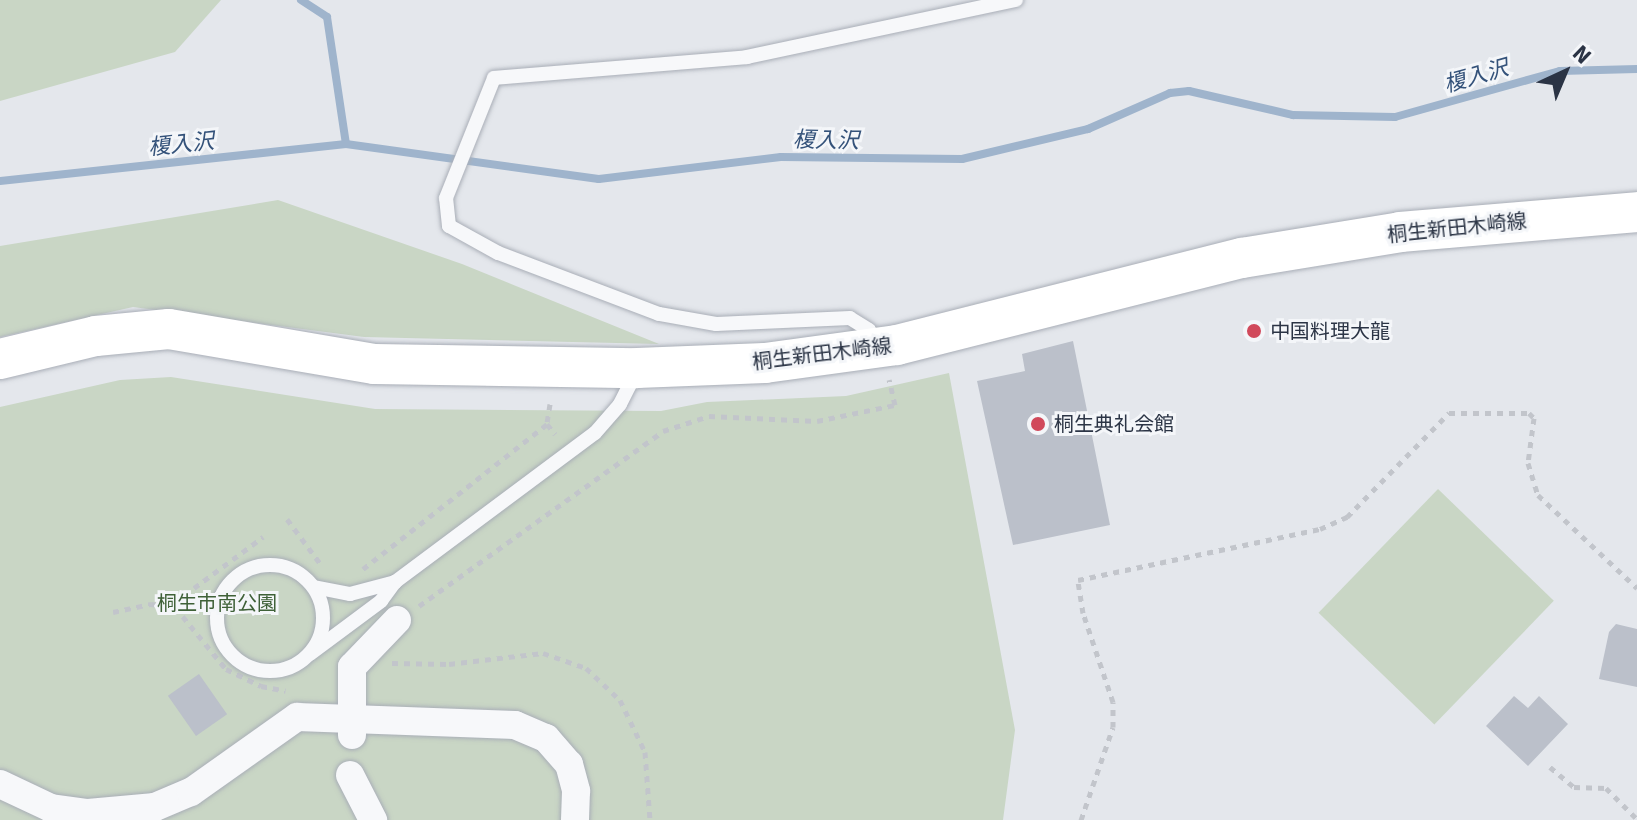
<!DOCTYPE html>
<html>
<head>
<meta charset="utf-8">
<style>
  body { margin:0 }
  #map { position:relative; width:1637px; height:820px; overflow:hidden; background:#e4e7ec; font-family:Signika,"Noto Sans JP",sans-serif }
  div>[style] { position:absolute }
  .green>* { inset:0; background:#c9d6c5; transform-origin:0 0 }
  .stream>* { height:8px; margin:-4px; padding:0 4px; transform-origin:4px; border-radius:4px; background:#9fb4cc }
  .building>* { inset:0; background:#bbc0ca; transform-origin:0 0 }
  .path>* { height:5px; margin-top:-2.5px; transform-origin:0; background:repeating-linear-gradient(90deg,#c2c5cb 0 6px,transparent 0 12px) }
  .roads { filter:drop-shadow(0 0 2px #a9aeb7) drop-shadow(0 0 2px #a9aeb7) }
  .lane>* { height:14px; margin:-7px; padding:0 7px; transform-origin:7px; border-radius:7px; background:#f7f8fa }
  .lane>.ring { margin:-7px; padding:0; box-sizing:content-box; background:none; border:14px solid #f7f8fa; border-radius:50% }
  .street>* { height:28px; margin:-14px; padding:0 14px; transform-origin:14px; border-radius:14px; background:#f7f8fa }
  .secondary>* { height:40px; margin:-20px; padding:0 20px; transform-origin:20px; border-radius:20px; background:#fff }
  .dots>* { width:22px; height:22px; translate:-50% -50%; box-sizing:border-box; border:4px solid #f4f6f9; border-radius:50% }
  span { translate:-50% -50%; white-space:nowrap; text-align:center; line-height:1.15; -webkit-text-stroke:6px #f4f6f9; paint-order:stroke }
  .street-label { font-size:20px; color:#2b3445 }
  .poi-label { font-size:20px; color:#2b3445 }
  .left { translate:0 -50%; text-align:left }
  .park-label { font-size:20px; color:#3f6138 }
  .water-label { font-size:22px; color:#34527a; font-style:italic }
  .north { position:absolute; left:1525px; top:32px; width:80px; height:80px; -webkit-text-stroke:6px #f4f6f9; paint-order:stroke; rotate:44deg; font-size:22px; font-weight:700; line-height:32px; text-align:center; color:#2b3445 }
  .north::after { content:''; display:block; margin:auto; width:28px; height:36px; background:#2b3445; clip-path:polygon(50% 0,100% 100%,50% 72%,0 100%) }
</style>
</head>
<body>
<div id="map">
  <div class="green">
    <div style="clip-path:polygon(0 0,221px 0,175px 52px,0 101px)"></div>
    <div style="clip-path:polygon(278px 200px,462px 264px,659px 344px,364px 337px,133px 307px,0 337px,0 246px)"></div>
    <div style="clip-path:polygon(949px 373px,1015px 730px,1003px 820px,0 820px,0 407px,120px 380px,171px 377px,375px 409px,661px 411px,707px 402px,846px 396px)"></div>
    <div style="left:1438px;top:489px;width:161px;height:172px;rotate:44deg"></div>
  </div>
  <div class="stream">
    <div style="left:301px;top:0;width:31px;rotate:33deg"></div>
    <div style="left:327px;top:17px;width:128px;rotate:81.5deg"></div>
    <div style="left:0;top:181px;width:348px;rotate:-6.1deg"></div>
    <div style="left:346px;top:144px;width:255px;rotate:7.9deg"></div>
    <div style="left:599px;top:179px;width:183px;rotate:-6.9deg"></div>
    <div style="left:781px;top:157px;width:181px;rotate:0.6deg"></div>
    <div style="left:962px;top:159px;width:130px;rotate:-13.4deg"></div>
    <div style="left:1088px;top:129px;width:90px;rotate:-23.7deg"></div>
    <div style="left:1170px;top:93px;width:19px;rotate:-6deg"></div>
    <div style="left:1189px;top:91px;width:107px;rotate:13deg"></div>
    <div style="left:1293px;top:115px;width:102px;rotate:1.1deg"></div>
    <div style="left:1395px;top:117px;width:171px;rotate:-15.6deg"></div>
    <div style="left:1560px;top:71px;width:77px;rotate:-1.5deg"></div>
  </div>
  <div class="building">
    <div style="clip-path:polygon(1073px 341px,1110px 525px,1013px 545px,977px 381px,1025px 371px,1022px 354px)"></div>
    <div style="clip-path:polygon(1616px 624px,1637px 629px,1637px 687px,1599px 679px,1609px 632px)"></div>
    <div style="left:199px;top:674px;width:49px;height:38px;rotate:55deg"></div>
    <div style="clip-path:polygon(1514px 696px,1528px 708px,1539px 696px,1568px 724px,1528px 766px,1486px 726px)"></div>
  </div>
  <div class="path">
    <div style="left:550px;top:404px;width:20px;rotate:99deg"></div>
    <div style="left:547px;top:424px;width:13px;rotate:51deg"></div>
    <div style="left:287px;top:519px;width:59px;rotate:53.3deg"></div>
    <div style="left:363px;top:569px;width:234px;rotate:-38.2deg"></div>
    <div style="left:194px;top:588px;width:86px;rotate:-36.5deg"></div>
    <div style="left:419px;top:606px;width:300px;rotate:-35.6deg"></div>
    <div style="left:663px;top:431px;width:48px;rotate:-18.1deg"></div>
    <div style="left:709px;top:416px;width:108px;rotate:2.7deg"></div>
    <div style="left:817px;top:421px;width:80px;rotate:-11.6deg"></div>
    <div style="left:895px;top:405px;width:26px;rotate:-103deg"></div>
    <div style="left:113px;top:612px;width:39px;rotate:-12deg"></div>
    <div style="left:151px;top:604px;width:24px;rotate:7deg"></div>
    <div style="left:175px;top:607px;width:80px;rotate:50.6deg"></div>
    <div style="left:226px;top:669px;width:39px;rotate:26deg"></div>
    <div style="left:261px;top:686px;width:25px;rotate:11deg"></div>
    <div style="left:392px;top:663px;width:57px;rotate:1deg"></div>
    <div style="left:449px;top:664px;width:95px;rotate:-6.7deg"></div>
    <div style="left:543px;top:653px;width:46px;rotate:19.2deg"></div>
    <div style="left:586px;top:668px;width:47px;rotate:43.3deg"></div>
    <div style="left:620px;top:700px;width:58px;rotate:64.3deg"></div>
    <div style="left:645px;top:752px;width:68px;rotate:85.8deg"></div>
    <div style="left:1550px;top:767px;width:31px;rotate:40deg"></div>
    <div style="left:1574px;top:787px;width:32px;rotate:2deg"></div>
    <div style="left:1606px;top:788px;width:44px;rotate:45deg"></div>
    <div style="left:1081px;top:820px;width:98px;rotate:-71deg"></div>
    <div style="left:1113px;top:727px;width:25px;rotate:-90deg"></div>
    <div style="left:1113px;top:702px;width:94px;rotate:-108.6deg"></div>
    <div style="left:1083px;top:613px;width:33px;rotate:-99deg"></div>
    <div style="left:1078px;top:580px;width:247px;rotate:-11.9deg"></div>
    <div style="left:1320px;top:529px;width:30px;rotate:-24deg"></div>
    <div style="left:1347px;top:517px;width:146px;rotate:-45.6deg"></div>
    <div style="left:1449px;top:413px;width:80px"></div>
    <div style="left:1529px;top:413px;width:7px;rotate:45deg"></div>
    <div style="left:1534px;top:418px;width:45px;rotate:97.6deg"></div>
    <div style="left:1528px;top:463px;width:34px;rotate:73deg"></div>
    <div style="left:1538px;top:495px;width:136px;rotate:43.2deg"></div>
  </div>
  <div class="roads">
    <div class="lane">
      <div style="left:872px;top:343px;width:13px;rotate:-103deg"></div>
      <div style="left:869px;top:330px;width:22px;rotate:-148deg"></div>
      <div style="left:850px;top:318px;width:134px;rotate:177.4deg"></div>
      <div style="left:716px;top:324px;width:58px;rotate:-170deg"></div>
      <div style="left:659px;top:314px;width:172px;rotate:-159.2deg"></div>
      <div style="left:498px;top:253px;width:56px;rotate:-151.1deg"></div>
      <div style="left:449px;top:226px;width:28px;rotate:-96deg"></div>
      <div style="left:446px;top:198px;width:129px;rotate:-68.2deg"></div>
      <div style="left:494px;top:78px;width:254px;rotate:-4.7deg"></div>
      <div style="left:747px;top:57px;width:275px;rotate:-12deg"></div>
      <div class="ring" style="left:217px;top:565px;width:92px;height:92px"></div>
      <div style="left:314px;top:587px;width:37px;rotate:11deg"></div>
      <div style="left:350px;top:594px;width:47px;rotate:-14.9deg"></div>
      <div style="left:310px;top:654px;width:89px;rotate:-36.7deg"></div>
      <div style="left:381px;top:601px;width:24px;rotate:-54deg"></div>
      <div style="left:395px;top:582px;width:249px;rotate:-36.7deg"></div>
      <div style="left:595px;top:433px;width:38px;rotate:-49deg"></div>
      <div style="left:620px;top:404px;width:36px;rotate:-63deg"></div>
    </div>
    <div class="street">
      <div style="left:352px;top:735px;width:68px;rotate:-90deg"></div>
      <div style="left:352px;top:667px;width:65px;rotate:-46.2deg"></div>
      <div style="left:350px;top:775px;width:51px;rotate:62.9deg"></div>
      <div style="left:0;top:784px;width:56px;rotate:25.2deg"></div>
      <div style="left:51px;top:808px;width:37px;rotate:8deg"></div>
      <div style="left:88px;top:813px;width:67px;rotate:-5.1deg"></div>
      <div style="left:155px;top:807px;width:39px;rotate:-23deg"></div>
      <div style="left:191px;top:792px;width:130px;rotate:-35.3deg"></div>
      <div style="left:297px;top:717px;width:218px;rotate:2.1deg"></div>
      <div style="left:515px;top:725px;width:34px;rotate:23deg"></div>
      <div style="left:546px;top:738px;width:35px;rotate:49deg"></div>
      <div style="left:569px;top:764px;width:28px;rotate:75deg"></div>
      <div style="left:576px;top:791px;width:29px;rotate:92deg"></div>
    </div>
    <div class="secondary">
      <div style="left:0;top:359px;width:99px;rotate:-13.5deg"></div>
      <div style="left:96px;top:336px;width:73px;rotate:-5.5deg"></div>
      <div style="left:169px;top:329px;width:208px;rotate:9.7deg"></div>
      <div style="left:374px;top:364px;width:263px;rotate:0.9deg"></div>
      <div style="left:637px;top:368px;width:128px;rotate:-2.2deg"></div>
      <div style="left:765px;top:363px;width:133px;rotate:-7.8deg"></div>
      <div style="left:897px;top:345px;width:356px;rotate:-14.2deg"></div>
      <div style="left:1242px;top:258px;width:160px;rotate:-9.3deg"></div>
      <div style="left:1400px;top:232px;width:238px;rotate:-4.8deg"></div>
    </div>
  </div>
  <div class="dots">
    <div style="left:1254px;top:331px;background:#d1495b"></div>
    <div style="left:1038px;top:424px;background:#d1495b"></div>
  </div>
  <div class="street-label">
    <span style="left:1457px;top:228px;rotate:-6deg">桐生新田木崎線</span>
    <span style="left:822px;top:354px;rotate:-7deg">桐生新田木崎線</span>
  </div>
  <div class="poi-label">
    <span class="left" style="left:1270px;top:331px">中国料理大龍</span>
    <span class="left" style="left:1054px;top:424px">桐生典礼会館</span>
  </div>
  <div class="park-label">
    <span style="left:217px;top:603px">桐生市南公園</span>
  </div>
  <div class="water-label">
    <span style="left:1476px;top:76px;rotate:-16deg">榎入沢</span>
    <span style="left:826px;top:140px;rotate:1deg">榎入沢</span>
    <span style="left:181px;top:144px;rotate:-6deg">榎入沢</span>
  </div>
  <div class="north">N</div>
</div>
</body>
</html>
